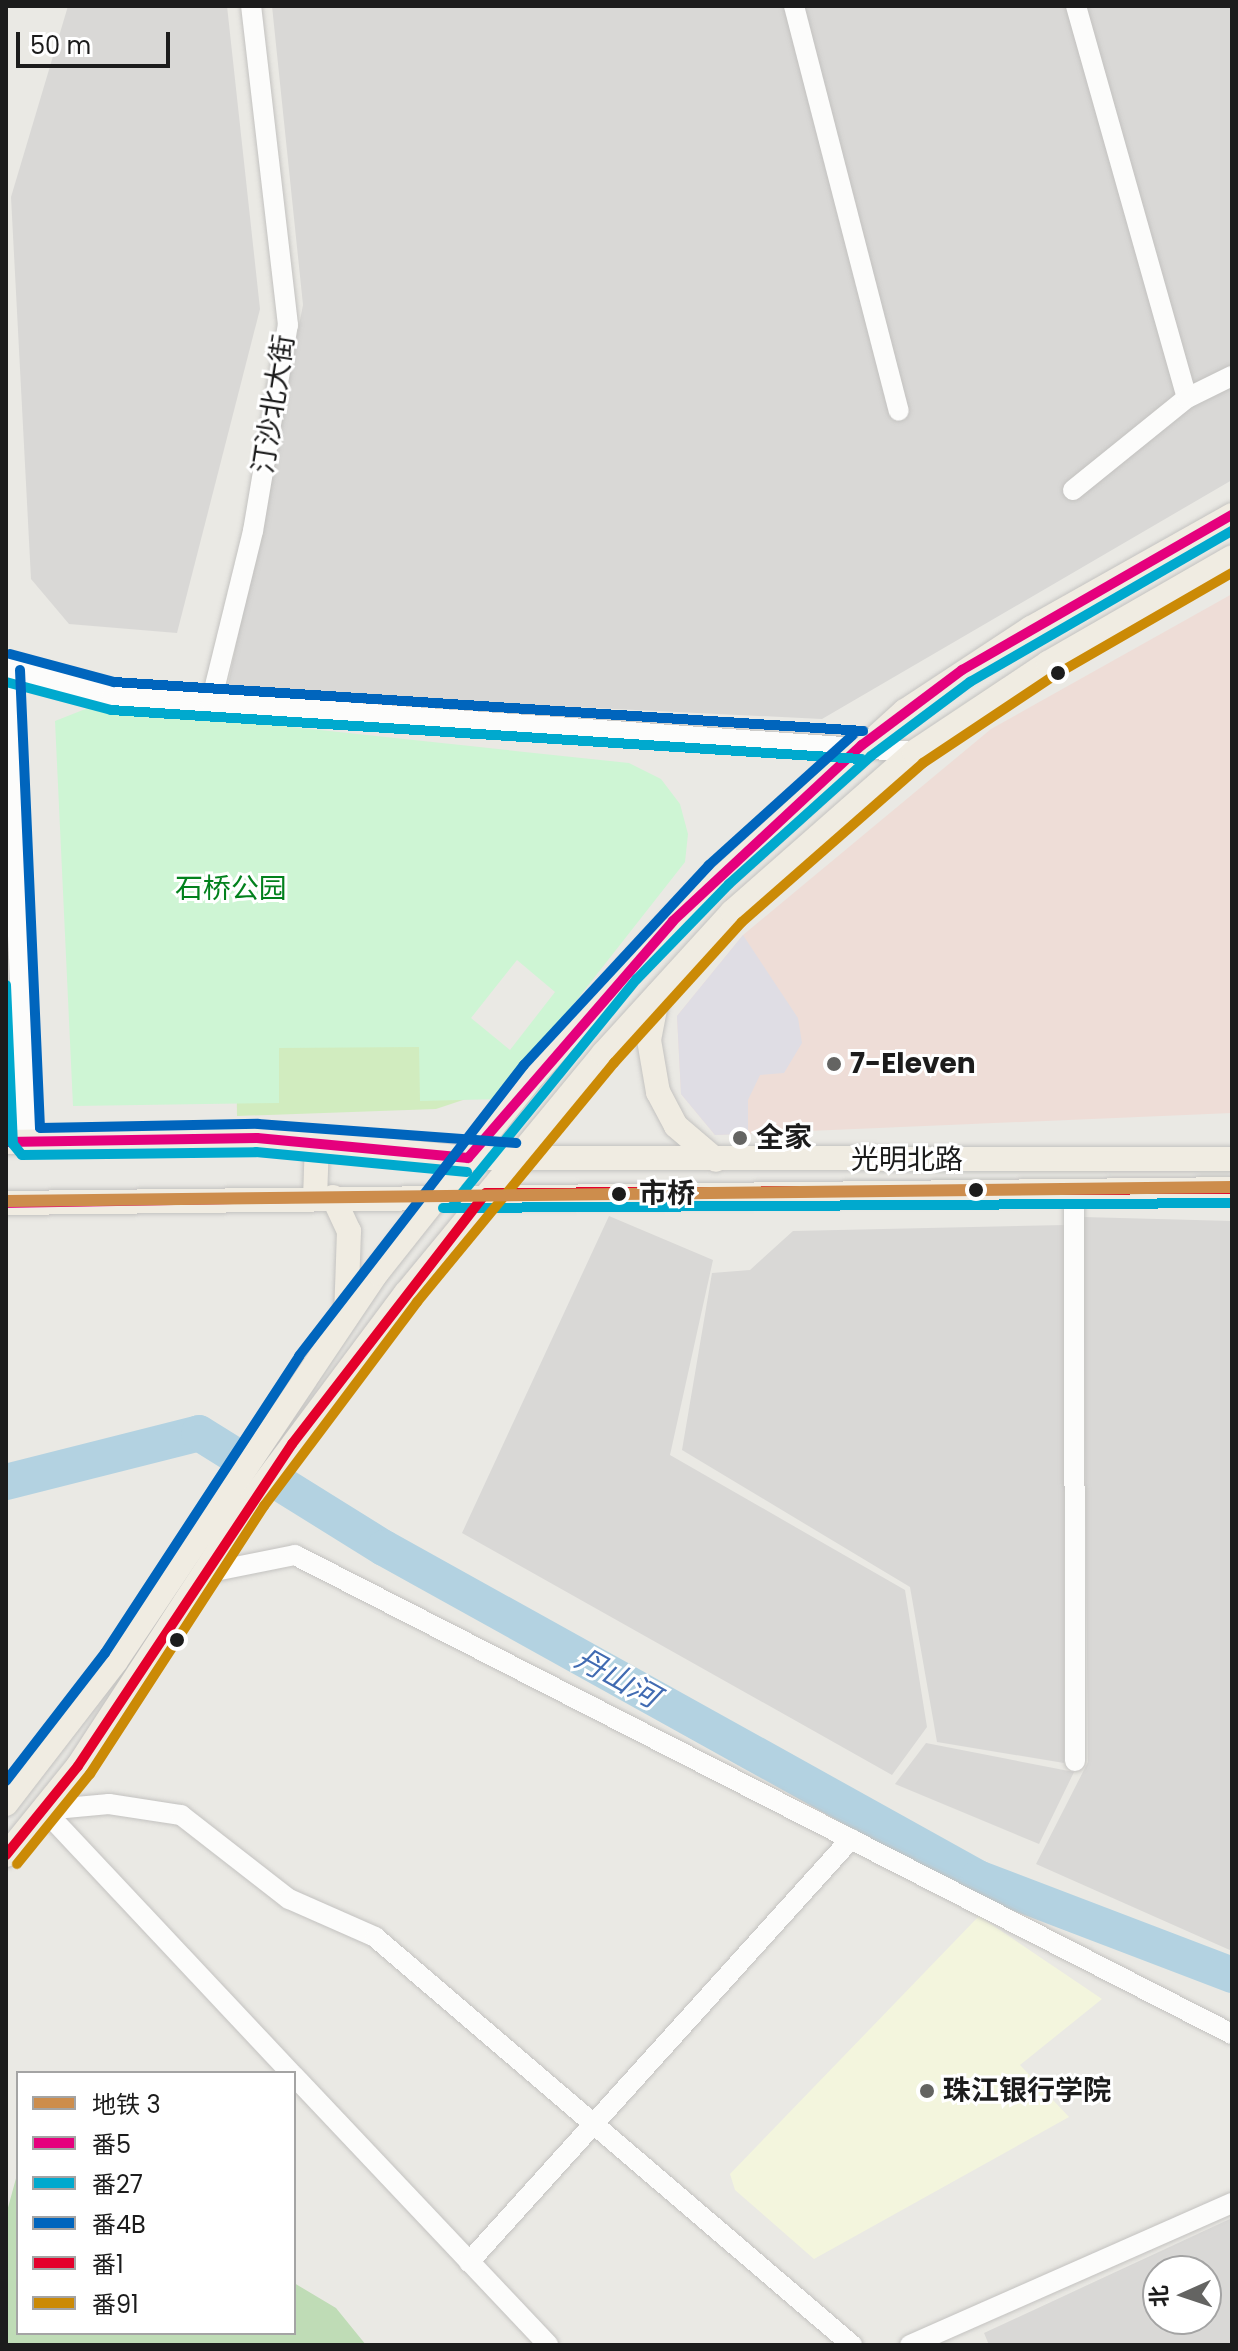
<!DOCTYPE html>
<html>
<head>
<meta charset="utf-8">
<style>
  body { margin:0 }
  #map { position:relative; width:1238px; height:2351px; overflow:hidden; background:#eae9e4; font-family:Poppins,"Noto Sans SC",sans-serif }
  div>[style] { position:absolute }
  .residential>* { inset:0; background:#d9d8d6 }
  .commercial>* { inset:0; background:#eeddd7 }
  .education>* { inset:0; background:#f3f5dd }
  .grass>* { inset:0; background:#d1ecbf }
  .forest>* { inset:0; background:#bfdcb6 }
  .park>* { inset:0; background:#cef5d4 }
  .plaza>* { inset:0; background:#dfdde4 }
  .river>* { height:36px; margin:-18px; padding:0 18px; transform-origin:18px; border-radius:18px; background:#b3d2e1 }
  .roads { filter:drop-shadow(0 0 2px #c3c2c0) drop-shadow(0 0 2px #c3c2c0) }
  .minor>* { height:20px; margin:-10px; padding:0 10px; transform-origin:10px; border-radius:10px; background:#fcfcfb }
  .major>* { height:24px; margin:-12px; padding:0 12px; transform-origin:12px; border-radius:12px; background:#f0ece2 }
  .bus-1>* { height:10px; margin:-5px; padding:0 5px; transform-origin:5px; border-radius:5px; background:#e5007d }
  .bus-2>* { height:10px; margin:-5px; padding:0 5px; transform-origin:5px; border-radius:5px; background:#00a9ce }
  .bus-3>* { height:10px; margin:-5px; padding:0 5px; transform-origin:5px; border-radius:5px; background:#0065bd }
  .bus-4>* { height:10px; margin:-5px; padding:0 5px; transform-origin:5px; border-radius:5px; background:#e4002b }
  .bus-5>* { height:10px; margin:-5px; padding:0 5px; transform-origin:5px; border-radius:5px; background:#cb8a06 }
  .metro-1>* { height:12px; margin:-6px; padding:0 6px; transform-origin:6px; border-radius:6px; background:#cd8d4c }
  .dots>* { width:22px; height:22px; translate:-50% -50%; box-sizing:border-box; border:4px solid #fff; border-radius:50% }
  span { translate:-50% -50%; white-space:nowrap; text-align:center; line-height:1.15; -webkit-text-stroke:6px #fff; paint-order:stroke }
  .street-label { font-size:28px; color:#1c1c1c }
  .park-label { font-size:28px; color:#02811d }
  .poi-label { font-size:28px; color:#1c1c1c; font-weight:700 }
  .left { translate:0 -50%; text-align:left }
  .stop-label { font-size:28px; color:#1c1c1c; font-weight:700 }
  .water-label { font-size:30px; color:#416bb2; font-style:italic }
  .frame { position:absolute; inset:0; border:8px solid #1c1c1c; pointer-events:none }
  .legend { position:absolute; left:16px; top:2071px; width:280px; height:264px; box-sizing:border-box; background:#fff; border:2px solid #a4a4a4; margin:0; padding:10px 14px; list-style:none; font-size:24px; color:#1c1c1c }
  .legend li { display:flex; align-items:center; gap:16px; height:40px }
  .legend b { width:40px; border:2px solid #a4a4a4 }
  .north { position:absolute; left:1142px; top:2255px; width:80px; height:80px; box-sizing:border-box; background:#fff; border:2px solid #a4a4a4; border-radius:50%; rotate:267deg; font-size:22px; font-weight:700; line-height:32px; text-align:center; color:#1c1c1c }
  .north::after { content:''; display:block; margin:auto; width:28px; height:36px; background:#646462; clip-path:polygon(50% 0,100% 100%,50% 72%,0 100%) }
  .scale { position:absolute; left:16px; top:32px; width:154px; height:36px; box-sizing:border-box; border:4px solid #1c1c1c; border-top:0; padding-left:10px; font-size:24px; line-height:28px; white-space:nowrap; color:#1c1c1c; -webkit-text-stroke:6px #fff; paint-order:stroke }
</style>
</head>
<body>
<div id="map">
  <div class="residential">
    <div style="clip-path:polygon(68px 6px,227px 6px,260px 309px,177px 633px,69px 624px,31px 579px,11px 197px)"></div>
    <div style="clip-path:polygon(272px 6px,1232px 6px,1232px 480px,822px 719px,227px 690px,303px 305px)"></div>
    <div style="clip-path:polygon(609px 1216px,713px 1260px,670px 1455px,905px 1590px,927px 1727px,892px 1775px,462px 1533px)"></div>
    <div style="clip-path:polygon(1083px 1217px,1232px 1221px,1232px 1951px,1036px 1864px,1088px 1762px)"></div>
    <div style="clip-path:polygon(1065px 1225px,1064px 1763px,937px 1742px,910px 1587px,682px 1450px,712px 1273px,750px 1270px,793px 1231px)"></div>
    <div style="clip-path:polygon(926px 1743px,1074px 1772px,1039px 1844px,895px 1784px)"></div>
    <div style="clip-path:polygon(evenodd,1232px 2218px,1232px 2345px,989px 2345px,984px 2333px,1232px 2218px,1206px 2271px,1206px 2319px,1158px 2319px,1158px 2271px,1206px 2271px)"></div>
  </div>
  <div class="commercial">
    <div style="clip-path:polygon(1232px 594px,1232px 1113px,715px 1135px,681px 1094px,677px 1016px,743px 935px,991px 729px)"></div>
  </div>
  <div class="education">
    <div style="clip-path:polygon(979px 1916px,1102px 1999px,1020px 2065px,1069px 2117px,814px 2259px,735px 2190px,730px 2174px)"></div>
  </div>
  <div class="grass">
    <div style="clip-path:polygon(364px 984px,469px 1098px,436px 1109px,237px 1116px,236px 1040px)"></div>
  </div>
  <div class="forest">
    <div style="clip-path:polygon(18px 2171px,18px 2333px,294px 2333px,294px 2283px,336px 2308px,366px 2345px,6px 2345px,6px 2215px)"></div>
  </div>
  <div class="park">
    <div style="clip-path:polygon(evenodd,93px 706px,629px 763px,661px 779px,680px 804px,688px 834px,685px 862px,499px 1099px,420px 1101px,419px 1047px,279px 1048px,279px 1103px,73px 1106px,55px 721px,93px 706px,517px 960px,555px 992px,510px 1050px,471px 1018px,517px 960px)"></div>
  </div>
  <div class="plaza">
    <div style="clip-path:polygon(743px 935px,798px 1018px,802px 1043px,784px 1073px,760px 1075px,748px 1100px,748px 1134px,715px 1135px,681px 1094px,677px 1016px)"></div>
  </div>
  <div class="river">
    <div style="left:6px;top:1482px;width:199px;rotate:-14.2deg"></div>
    <div style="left:199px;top:1433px;width:218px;rotate:31.9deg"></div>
    <div style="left:384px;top:1548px;width:680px;rotate:29.05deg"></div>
    <div style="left:978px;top:1878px;width:272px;rotate:20.9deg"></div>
  </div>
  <div class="roads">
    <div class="minor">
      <div style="left:794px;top:6px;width:418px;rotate:75.5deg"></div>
      <div style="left:1076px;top:6px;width:407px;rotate:74.2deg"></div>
      <div style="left:1073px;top:490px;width:146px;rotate:-38.9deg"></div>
      <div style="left:1187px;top:398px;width:50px;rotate:-26.1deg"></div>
      <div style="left:6px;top:668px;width:110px;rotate:14.8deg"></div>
      <div style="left:112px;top:696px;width:804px;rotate:3.99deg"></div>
      <div style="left:6px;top:671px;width:471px;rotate:87.4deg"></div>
      <div style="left:211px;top:702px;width:176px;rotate:-76.2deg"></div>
      <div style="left:253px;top:531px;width:209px;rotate:-80.4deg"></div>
      <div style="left:288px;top:325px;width:321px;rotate:-96.6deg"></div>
      <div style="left:1074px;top:1190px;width:571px;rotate:89.9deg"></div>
      <div style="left:205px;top:1573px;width:92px;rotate:-11.3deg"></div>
      <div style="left:295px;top:1555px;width:1052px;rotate:27.08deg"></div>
      <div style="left:44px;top:1810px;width:65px;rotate:-5.3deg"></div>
      <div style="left:109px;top:1804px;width:73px;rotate:8.7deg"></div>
      <div style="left:181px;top:1815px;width:137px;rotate:37.9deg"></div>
      <div style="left:289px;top:1899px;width:94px;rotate:23.8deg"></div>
      <div style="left:375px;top:1937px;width:628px;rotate:40.54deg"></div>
      <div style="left:44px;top:1810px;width:361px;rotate:46.8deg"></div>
      <div style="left:294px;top:2076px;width:370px;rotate:46.6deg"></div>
      <div style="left:469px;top:2262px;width:570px;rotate:-47.92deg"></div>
      <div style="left:910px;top:2345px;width:352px;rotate:-23.8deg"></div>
    </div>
    <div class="major">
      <div style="left:658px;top:994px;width:47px;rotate:101.1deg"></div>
      <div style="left:649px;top:1040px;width:53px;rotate:80.2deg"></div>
      <div style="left:658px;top:1092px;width:38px;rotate:62deg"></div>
      <div style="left:676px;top:1126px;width:52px;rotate:40.4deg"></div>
      <div style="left:6px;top:1142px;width:251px;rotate:-0.9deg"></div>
      <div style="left:257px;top:1138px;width:212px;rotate:5.4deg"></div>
      <div style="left:468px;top:1158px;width:764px;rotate:0.07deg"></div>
      <div style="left:333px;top:1197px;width:38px;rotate:65deg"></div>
      <div style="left:349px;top:1231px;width:84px;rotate:92deg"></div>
      <div style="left:315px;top:1199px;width:56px;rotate:-88deg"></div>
      <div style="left:6px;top:1203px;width:1226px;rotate:-0.65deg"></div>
      <div style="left:6px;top:1804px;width:180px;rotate:-52.4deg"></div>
      <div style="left:116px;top:1661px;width:468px;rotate:-56.1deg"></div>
      <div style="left:377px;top:1273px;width:254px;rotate:-51.6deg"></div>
      <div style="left:535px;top:1074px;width:206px;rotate:-48deg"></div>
      <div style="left:673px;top:921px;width:313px;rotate:-42.2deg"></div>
      <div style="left:905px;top:711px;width:151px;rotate:-33.4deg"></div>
      <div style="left:1031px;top:628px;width:231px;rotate:-29.3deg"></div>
      <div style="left:6px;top:1855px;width:114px;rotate:-51deg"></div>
      <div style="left:78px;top:1766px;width:320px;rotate:-56.9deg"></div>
      <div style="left:253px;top:1498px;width:256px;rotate:-53.3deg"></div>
      <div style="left:406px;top:1293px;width:310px;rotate:-50.5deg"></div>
      <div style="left:603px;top:1054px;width:192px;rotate:-47.7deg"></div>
      <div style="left:732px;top:912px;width:242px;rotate:-41.3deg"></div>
      <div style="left:914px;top:752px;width:161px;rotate:-33.6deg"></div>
      <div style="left:1048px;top:663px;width:212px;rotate:-29.9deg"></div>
    </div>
  </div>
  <div class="bus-1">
    <div style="left:6px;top:1142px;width:251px;rotate:-0.9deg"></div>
    <div style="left:257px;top:1138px;width:212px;rotate:5.4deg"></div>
    <div style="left:468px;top:1158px;width:313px;rotate:-49.1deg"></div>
    <div style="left:673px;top:921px;width:258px;rotate:-43deg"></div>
    <div style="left:862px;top:745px;width:125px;rotate:-36.9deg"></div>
    <div style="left:962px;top:670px;width:311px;rotate:-29.9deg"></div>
    <div style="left:6px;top:1203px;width:382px;rotate:-1deg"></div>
  </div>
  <div class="bus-2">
    <div style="left:6px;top:682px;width:109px;rotate:14.9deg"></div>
    <div style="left:111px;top:710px;width:752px;rotate:3.74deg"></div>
    <div style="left:6px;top:985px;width:159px;rotate:87.5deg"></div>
    <div style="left:13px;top:1144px;width:14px;rotate:51deg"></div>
    <div style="left:22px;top:1155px;width:234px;rotate:-0.7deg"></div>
    <div style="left:256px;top:1152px;width:212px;rotate:5.4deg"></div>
    <div style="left:454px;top:1203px;width:289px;rotate:-50.8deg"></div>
    <div style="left:637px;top:979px;width:132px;rotate:-45.9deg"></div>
    <div style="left:729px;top:884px;width:191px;rotate:-42deg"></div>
    <div style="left:871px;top:756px;width:124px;rotate:-36.8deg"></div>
    <div style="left:970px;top:682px;width:302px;rotate:-30deg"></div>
    <div style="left:443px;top:1208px;width:789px;rotate:-0.36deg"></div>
  </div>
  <div class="bus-3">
    <div style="left:10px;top:654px;width:108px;rotate:15.1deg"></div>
    <div style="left:114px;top:682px;width:751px;rotate:3.74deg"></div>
    <div style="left:20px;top:670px;width:458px;rotate:87.5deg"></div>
    <div style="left:40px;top:1128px;width:218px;rotate:-1.1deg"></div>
    <div style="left:258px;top:1124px;width:259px;rotate:4.2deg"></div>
    <div style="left:6px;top:1781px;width:162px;rotate:-52.3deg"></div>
    <div style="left:105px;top:1653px;width:355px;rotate:-56.8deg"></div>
    <div style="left:299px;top:1356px;width:368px;rotate:-52.3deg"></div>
    <div style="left:524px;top:1065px;width:272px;rotate:-47.2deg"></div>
    <div style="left:709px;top:865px;width:194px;rotate:-42.1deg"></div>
  </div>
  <div class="bus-4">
    <div style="left:6px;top:1855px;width:114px;rotate:-51deg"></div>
    <div style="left:78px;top:1766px;width:387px;rotate:-56.4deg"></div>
    <div style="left:292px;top:1444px;width:317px;rotate:-52.3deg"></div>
    <div style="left:486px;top:1193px;width:746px;rotate:-0.31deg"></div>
  </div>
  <div class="bus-5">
    <div style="left:17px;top:1864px;width:116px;rotate:-51deg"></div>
    <div style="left:90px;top:1774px;width:320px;rotate:-57deg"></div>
    <div style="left:264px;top:1506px;width:255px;rotate:-53.1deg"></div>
    <div style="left:417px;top:1302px;width:310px;rotate:-50.5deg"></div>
    <div style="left:614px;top:1063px;width:190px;rotate:-47.8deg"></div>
    <div style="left:742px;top:922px;width:241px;rotate:-41.3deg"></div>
    <div style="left:923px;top:763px;width:159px;rotate:-33.7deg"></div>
    <div style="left:1055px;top:675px;width:204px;rotate:-30deg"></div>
  </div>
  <div class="metro-1">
    <div style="left:6px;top:1201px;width:1226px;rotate:-0.65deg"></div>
  </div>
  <div class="dots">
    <div style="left:1058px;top:673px;background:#1c1c1c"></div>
    <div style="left:834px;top:1064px;background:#646462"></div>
    <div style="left:740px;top:1138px;background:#646462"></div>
    <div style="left:976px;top:1190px;background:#1c1c1c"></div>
    <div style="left:619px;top:1194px;background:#1c1c1c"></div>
    <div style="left:177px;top:1640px;background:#1c1c1c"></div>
    <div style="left:927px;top:2091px;background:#646462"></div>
  </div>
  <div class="street-label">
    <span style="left:274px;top:404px;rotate:-81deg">汀沙北大街</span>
    <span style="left:907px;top:1160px">光明北路</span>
  </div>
  <div class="park-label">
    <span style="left:231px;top:889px">石桥公园</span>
  </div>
  <div class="poi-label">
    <span class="left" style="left:850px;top:1064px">7-Eleven</span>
    <span class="left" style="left:756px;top:1138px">全家</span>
    <span class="left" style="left:943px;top:2091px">珠江银行学院</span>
  </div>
  <div class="stop-label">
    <span class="left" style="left:639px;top:1194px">市桥</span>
  </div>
  <div class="water-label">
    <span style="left:617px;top:1678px;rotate:29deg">丹山河</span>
  </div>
  <div class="frame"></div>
  <ul class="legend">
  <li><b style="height:10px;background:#cd8d4c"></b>地铁 3</li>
  <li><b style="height:10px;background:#e5007d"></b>番5</li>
  <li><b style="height:10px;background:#00a9ce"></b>番27</li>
  <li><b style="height:10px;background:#0065bd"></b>番4B</li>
  <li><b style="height:10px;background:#e4002b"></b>番1</li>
  <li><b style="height:10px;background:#cb8a06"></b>番91</li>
  </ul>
  <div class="north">北</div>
  <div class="scale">50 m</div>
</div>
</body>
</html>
